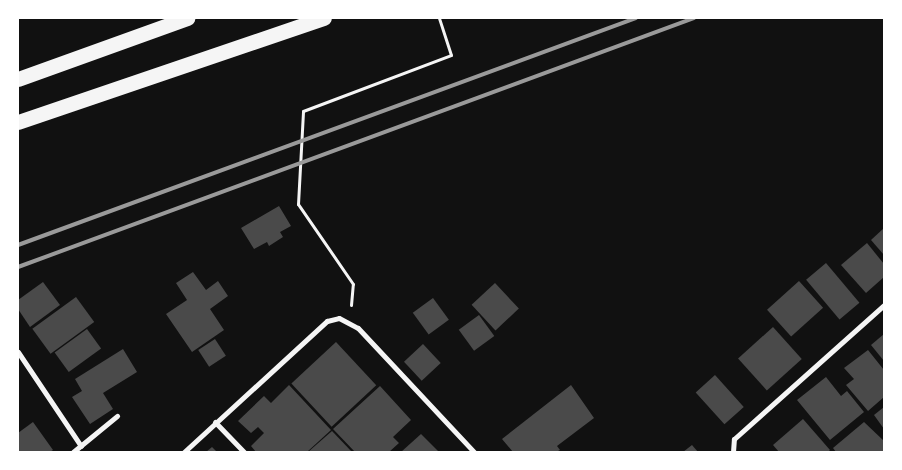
<!DOCTYPE html>
<html>
<head>
<meta charset="utf-8">
<style>
  body { margin:0 }
  #map { position:relative; width:902px; height:470px; overflow:hidden; background:#111; font-family:Manrope,sans-serif }
  div>[style] { position:absolute }
  .building>* { inset:0; background:#4a4a4a; transform-origin:0 0 }
  .path>* { height:3px; margin:-1.5px; padding:0 1.5px; transform-origin:1.5px; border-radius:1.5px; background:#f5f5f5 }
  .minor>* { height:5px; margin:-2.5px; padding:0 2.5px; transform-origin:2.5px; border-radius:2.5px; background:#f5f5f5 }
  .motorway>* { height:15px; margin:-7.5px; padding:0 7.5px; transform-origin:7.5px; border-radius:7.5px; background:#f5f5f5 }
  .rail>* { height:4px; margin:-2px; padding:0 2px; transform-origin:2px; border-radius:2px; background:#9a9a9a }
  span { translate:-50% -50%; white-space:nowrap; text-align:center; line-height:1.15; -webkit-text-stroke:4px #fff; paint-order:stroke }
  .frame { position:absolute; inset:0; border:19px solid #fff; pointer-events:none }
</style>
</head>
<body>
<div id="map">
  <div class="building">
    <div style="clip-path:polygon(279px 206px,291px 226px,280px 232px,283px 237px,269px 246px,267px 242px,254px 249px,241px 228px)"></div>
    <div style="clip-path:polygon(884px 228px,884px 255px,871px 240px)"></div>
    <div style="clip-path:polygon(867px 243px,884px 264px,884px 277px,866px 293px,841px 265px)"></div>
    <div style="left:826px;top:263px;width:52px;height:26px;rotate:50deg"></div>
    <div style="clip-path:polygon(193px 272px,206px 290px,218px 281px,228px 296px,210px 309px,224px 330px,192px 352px,166px 314px,187px 300px,176px 283px)"></div>
    <div style="left:799px;top:281px;width:36px;height:43px;rotate:48deg"></div>
    <div style="clip-path:polygon(43px 282px,60px 305px,30px 327px,18px 309px,18px 300px)"></div>
    <div style="left:495px;top:283px;width:35px;height:32px;rotate:47deg"></div>
    <div style="left:76px;top:297px;width:31px;height:54px;rotate:54deg"></div>
    <div style="left:433px;top:298px;width:27px;height:25px;rotate:54deg"></div>
    <div style="left:479px;top:315px;width:26px;height:25px;rotate:54deg"></div>
    <div style="left:773px;top:327px;width:43px;height:47px;rotate:48deg"></div>
    <div style="left:87px;top:329px;width:24px;height:40px;rotate:54deg"></div>
    <div style="clip-path:polygon(884px 334px,884px 361px,871px 345px)"></div>
    <div style="left:215px;top:339px;width:20px;height:20px;rotate:57deg"></div>
    <div style="left:336px;top:342px;width:59px;height:61px;rotate:47deg"></div>
    <div style="left:423px;top:344px;width:26px;height:26px;rotate:47deg"></div>
    <div style="clip-path:polygon(123px 349px,137px 372px,103px 393px,113px 409px,90px 424px,72px 397px,82px 391px,75px 379px)"></div>
    <div style="clip-path:polygon(868px 350px,884px 370px,884px 397px,868px 411px,846px 385px,854px 379px,844px 368px)"></div>
    <div style="left:715px;top:375px;width:43px;height:26px;rotate:48deg"></div>
    <div style="clip-path:polygon(826px 377px,841px 396px,847px 391px,864px 412px,830px 440px,797px 400px)"></div>
    <div style="clip-path:polygon(289px 385px,331px 430px,307px 452px,256px 452px,251px 446px,264px 433px,258px 427px,251px 433px,238px 421px,264px 396px,271px 403px)"></div>
    <div style="clip-path:polygon(571px 385px,594px 418px,557px 446px,560px 450px,556px 452px,513px 452px,502px 439px)"></div>
    <div style="clip-path:polygon(380px 386px,411px 420px,393px 437px,399px 443px,389px 452px,355px 452px,333px 429px)"></div>
    <div style="clip-path:polygon(884px 407px,884px 429px,874px 415px)"></div>
    <div style="clip-path:polygon(803px 419px,830px 450px,828px 452px,779px 452px,773px 445px)"></div>
    <div style="clip-path:polygon(33px 422px,53px 450px,50px 452px,18px 452px,18px 433px)"></div>
    <div style="clip-path:polygon(864px 422px,884px 441px,884px 452px,836px 452px,833px 448px)"></div>
    <div style="clip-path:polygon(332px 431px,352px 452px,308px 452px)"></div>
    <div style="clip-path:polygon(421px 434px,439px 452px,401px 452px)"></div>
    <div style="clip-path:polygon(692px 445px,698px 452px,683px 452px)"></div>
    <div style="clip-path:polygon(212px 447px,217px 452px,206px 452px)"></div>
  </div>
  <div class="path">
    <div style="left:351px;top:305px;width:21px;rotate:-85deg"></div>
    <div style="left:353px;top:284px;width:97px;rotate:-124.5deg"></div>
    <div style="left:298px;top:204px;width:93px;rotate:-86.9deg"></div>
    <div style="left:303px;top:111px;width:158px;rotate:-20.7deg"></div>
    <div style="left:451px;top:55px;width:39px;rotate:-108deg"></div>
  </div>
  <div class="minor">
    <div style="left:18px;top:352px;width:113px;rotate:56.2deg"></div>
    <div style="left:215px;top:422px;width:42px;rotate:46deg"></div>
    <div style="left:73px;top:452px;width:57px;rotate:-39.3deg"></div>
    <div style="left:184px;top:452px;width:194px;rotate:-42.5deg"></div>
    <div style="left:327px;top:321px;width:12px;rotate:-14deg"></div>
    <div style="left:339px;top:318px;width:21px;rotate:28deg"></div>
    <div style="left:358px;top:328px;width:170px;rotate:46.9deg"></div>
    <div style="left:733px;top:452px;width:13px;rotate:-86deg"></div>
    <div style="left:734px;top:439px;width:201px;rotate:-41.8deg"></div>
  </div>
  <div class="motorway">
    <div style="left:18px;top:79px;width:180px;rotate:-19.8deg"></div>
    <div style="left:18px;top:122px;width:323px;rotate:-18.8deg"></div>
  </div>
  <div class="rail">
    <div style="left:18px;top:245px;width:658px;rotate:-20.17deg"></div>
    <div style="left:18px;top:267px;width:720px;rotate:-20.22deg"></div>
  </div>
  <div class="frame"></div>
</div>
</body>
</html>
